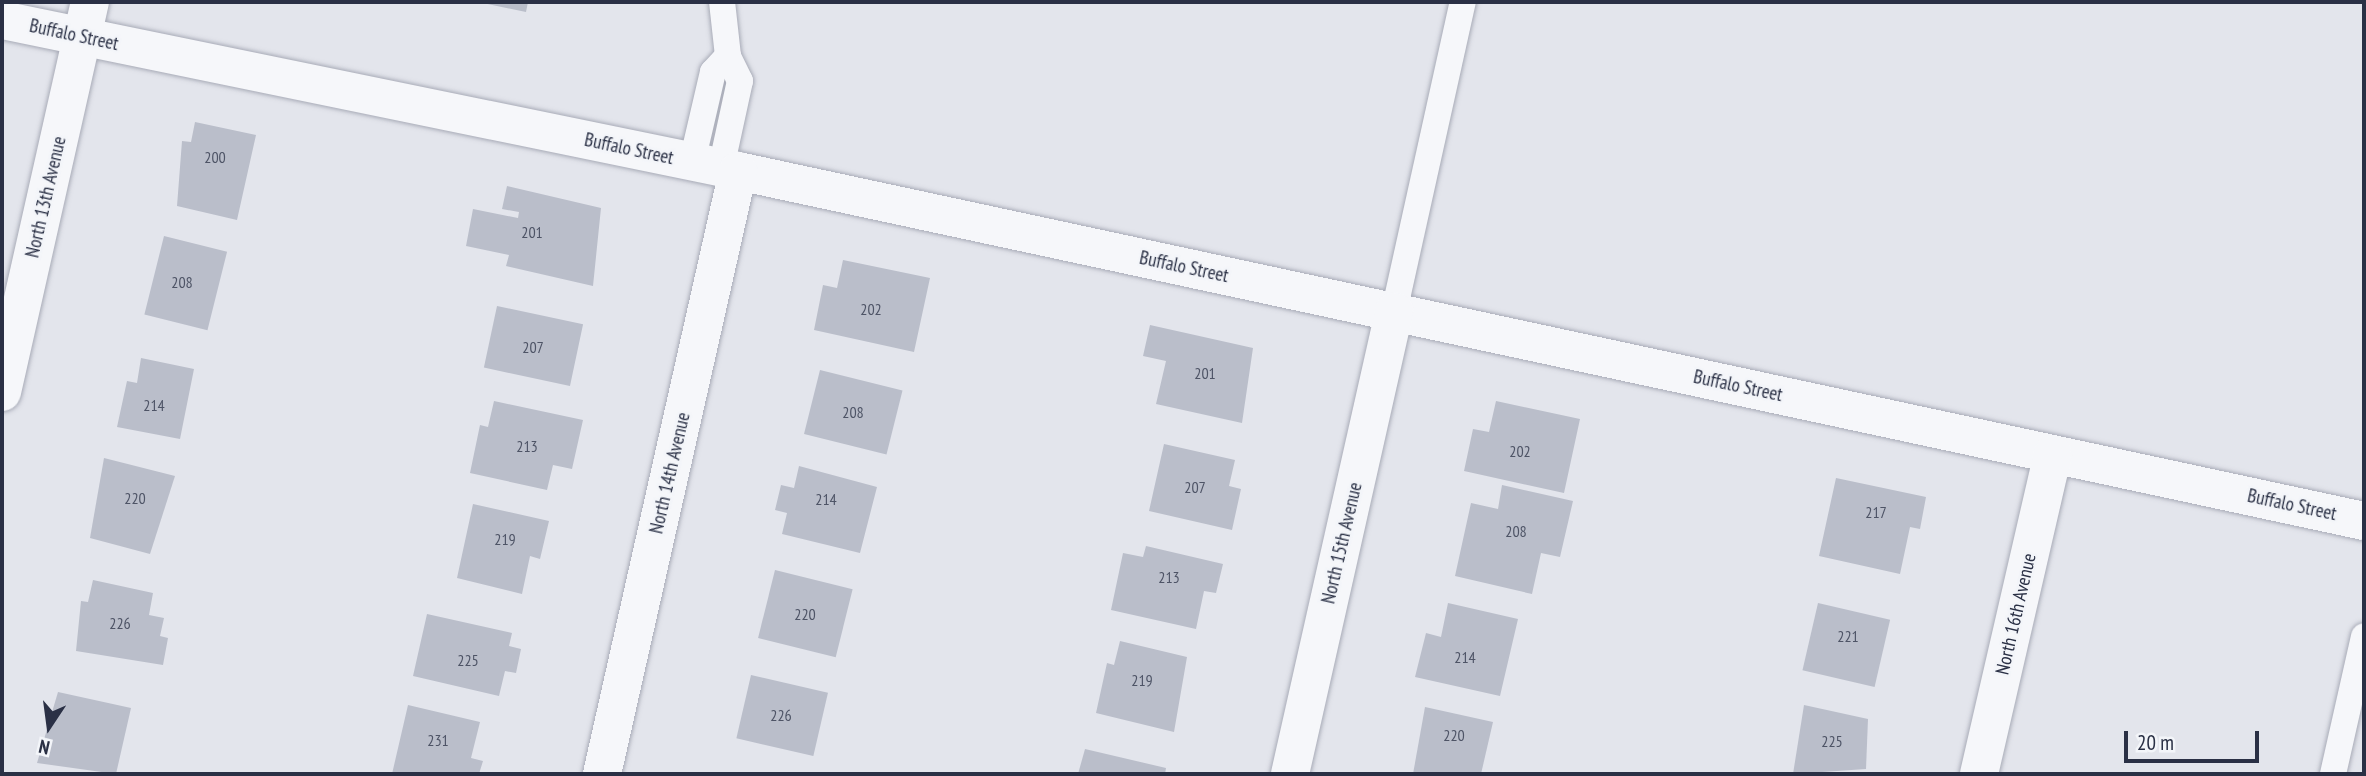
<!DOCTYPE html>
<html>
<head>
<meta charset="utf-8">
<style>
  body { margin:0 }
  #map { position:relative; width:2366px; height:776px; overflow:hidden; background:#e3e5ec; font-family:"PT Sans Narrow",sans-serif }
  div>[style] { position:absolute }
  .building>* { inset:0; background:#babeca; transform-origin:0 0 }
  .roads { filter:drop-shadow(0 0 2px #a8abb7) drop-shadow(0 0 2px #a8abb7) }
  .lane>* { height:26px; margin:-13px; padding:0 13px; transform-origin:13px; border-radius:13px; background:#f6f7fa }
  .street>* { height:38px; margin:-19px; padding:0 19px; transform-origin:19px; border-radius:19px; background:#f6f7fa }
  span { translate:-50% -50%; white-space:nowrap; text-align:center; line-height:1.15; -webkit-text-stroke:5px #f3f5f9; paint-order:stroke }
  .number-label { font-size:16px; color:#4e5466 }
  .number-label span { -webkit-text-stroke-width:0 }
  .street-label { font-size:19px; color:#2a3045 }
  .frame { position:absolute; inset:0; border:4px solid #2a3045; pointer-events:none }
  .north { position:absolute; left:14px; top:692px; width:70px; height:70px; -webkit-text-stroke:5px #f3f5f9; paint-order:stroke; rotate:193deg; font-size:19px; font-weight:700; line-height:28px; text-align:center; color:#2a3045 }
  .north::after { content:''; display:block; margin:auto; width:24px; height:32px; background:#2a3045; clip-path:polygon(50% 0,100% 100%,50% 72%,0 100%) }
  .scale { position:absolute; left:2124px; top:731px; width:135px; height:32px; box-sizing:border-box; border:4px solid #2a3045; border-top:0; padding-left:9px; font-size:21px; line-height:24px; white-space:nowrap; color:#2a3045; -webkit-text-stroke:5px #f3f5f9; paint-order:stroke }
</style>
</head>
<body>
<div id="map">
  <div class="building">
    <div style="clip-path:polygon(478px 2px,528px 2px,526px 12px)"></div>
    <div style="clip-path:polygon(195px 122px,256px 135px,237px 220px,177px 206px,182px 141px,191px 142px)"></div>
    <div style="clip-path:polygon(507px 186px,601px 208px,593px 286px,506px 266px,509px 255px,466px 246px,473px 209px,518px 218px,519px 212px,502px 209px)"></div>
    <div style="left:164px;top:236px;width:65px;height:81px;rotate:14deg"></div>
    <div style="clip-path:polygon(843px 260px,930px 278px,914px 352px,814px 330px,823px 285px,837px 288px)"></div>
    <div style="left:497px;top:306px;width:88px;height:63px;rotate:12deg"></div>
    <div style="clip-path:polygon(1150px 325px,1253px 348px,1242px 423px,1156px 404px,1166px 361px,1143px 356px)"></div>
    <div style="clip-path:polygon(141px 358px,194px 369px,180px 439px,117px 427px,127px 381px,137px 383px)"></div>
    <div style="left:820px;top:370px;width:85px;height:66px;rotate:14deg"></div>
    <div style="clip-path:polygon(494px 401px,583px 420px,572px 469px,553px 465px,547px 490px,470px 473px,480px 425px,488px 427px)"></div>
    <div style="clip-path:polygon(1496px 401px,1580px 419px,1564px 493px,1464px 471px,1473px 429px,1489px 432px)"></div>
    <div style="clip-path:polygon(1164px 444px,1235px 460px,1229px 486px,1241px 489px,1232px 530px,1149px 511px)"></div>
    <div style="clip-path:polygon(104px 458px,175px 476px,150px 554px,90px 538px)"></div>
    <div style="clip-path:polygon(799px 466px,877px 487px,860px 553px,782px 534px,787px 513px,775px 510px,781px 485px,794px 488px)"></div>
    <div style="clip-path:polygon(1836px 478px,1926px 497px,1920px 529px,1910px 527px,1900px 574px,1819px 556px)"></div>
    <div style="clip-path:polygon(1502px 485px,1573px 501px,1560px 557px,1541px 553px,1532px 594px,1455px 576px,1471px 503px,1498px 509px)"></div>
    <div style="clip-path:polygon(473px 504px,549px 521px,540px 559px,530px 556px,522px 594px,457px 578px)"></div>
    <div style="clip-path:polygon(1146px 546px,1223px 564px,1216px 593px,1204px 591px,1196px 629px,1111px 610px,1123px 553px,1143px 557px)"></div>
    <div style="left:775px;top:570px;width:80px;height:70px;rotate:14deg"></div>
    <div style="clip-path:polygon(93px 580px,153px 593px,149px 615px,164px 618px,160px 636px,168px 638px,163px 665px,76px 651px,81px 601px,88px 602px)"></div>
    <div style="clip-path:polygon(1448px 603px,1518px 619px,1500px 696px,1415px 677px,1426px 633px,1441px 637px)"></div>
    <div style="left:1818px;top:603px;width:74px;height:69px;rotate:13deg"></div>
    <div style="clip-path:polygon(427px 614px,512px 633px,509px 646px,521px 649px,516px 673px,505px 671px,499px 696px,413px 676px)"></div>
    <div style="clip-path:polygon(1120px 641px,1187px 657px,1174px 732px,1096px 713px,1107px 663px,1114px 665px)"></div>
    <div style="left:751px;top:675px;width:79px;height:65px;rotate:13deg"></div>
    <div style="clip-path:polygon(58px 692px,131px 708px,116px 774px,37px 763px)"></div>
    <div style="clip-path:polygon(408px 705px,480px 722px,471px 758px,483px 761px,479px 774px,392px 774px)"></div>
    <div style="clip-path:polygon(1804px 705px,1868px 719px,1866px 769px,1793px 774px)"></div>
    <div style="clip-path:polygon(1425px 707px,1493px 722px,1481px 774px,1413px 774px)"></div>
    <div style="clip-path:polygon(1085px 749px,1166px 768px,1165px 774px,1078px 774px)"></div>
  </div>
  <div class="roads">
    <div class="lane">
      <div style="left:692px;top:162px;width:92px;rotate:-76.9deg"></div>
      <div style="left:713px;top:72px;width:22px;rotate:-47deg"></div>
      <div style="left:721px;top:168px;width:89px;rotate:-77.7deg"></div>
      <div style="left:740px;top:81px;width:28px;rotate:-116deg"></div>
      <div style="left:728px;top:56px;width:54px;rotate:-96.3deg"></div>
      <div style="left:1394px;top:312px;width:318px;rotate:-77.5deg"></div>
      <div style="left:2333px;top:774px;width:141px;rotate:-77.3deg"></div>
    </div>
    <div class="street">
      <div style="left:2px;top:20px;width:751px;rotate:11.59deg"></div>
      <div style="left:738px;top:171px;width:1663px;rotate:12.15deg"></div>
      <div style="left:2px;top:392px;width:400px;rotate:-77.3deg"></div>
      <div style="left:602px;top:774px;width:618px;rotate:-77.29deg"></div>
      <div style="left:1290px;top:774px;width:474px;rotate:-77.3deg"></div>
      <div style="left:1979px;top:774px;width:328px;rotate:-77deg"></div>
    </div>
  </div>
  <div class="number-label">
    <span style="left:215px;top:157px">200</span>
    <span style="left:532px;top:232px">201</span>
    <span style="left:182px;top:282px">208</span>
    <span style="left:871px;top:309px">202</span>
    <span style="left:533px;top:347px">207</span>
    <span style="left:1205px;top:373px">201</span>
    <span style="left:154px;top:405px">214</span>
    <span style="left:853px;top:412px">208</span>
    <span style="left:527px;top:446px">213</span>
    <span style="left:1520px;top:451px">202</span>
    <span style="left:1195px;top:487px">207</span>
    <span style="left:135px;top:498px">220</span>
    <span style="left:826px;top:499px">214</span>
    <span style="left:1876px;top:512px">217</span>
    <span style="left:1516px;top:531px">208</span>
    <span style="left:505px;top:539px">219</span>
    <span style="left:1169px;top:577px">213</span>
    <span style="left:805px;top:614px">220</span>
    <span style="left:120px;top:623px">226</span>
    <span style="left:1848px;top:636px">221</span>
    <span style="left:1465px;top:657px">214</span>
    <span style="left:468px;top:660px">225</span>
    <span style="left:1142px;top:680px">219</span>
    <span style="left:781px;top:715px">226</span>
    <span style="left:1454px;top:735px">220</span>
    <span style="left:438px;top:740px">231</span>
    <span style="left:1832px;top:741px">225</span>
  </div>
  <div class="street-label">
    <span style="left:74px;top:35px;rotate:12deg">Buffalo Street</span>
    <span style="left:629px;top:149px;rotate:12deg">Buffalo Street</span>
    <span style="left:46px;top:197px;rotate:-77deg">North 13th Avenue</span>
    <span style="left:1184px;top:267px;rotate:12deg">Buffalo Street</span>
    <span style="left:1738px;top:386px;rotate:12deg">Buffalo Street</span>
    <span style="left:670px;top:473px;rotate:-77deg">North 14th Avenue</span>
    <span style="left:2292px;top:505px;rotate:12deg">Buffalo Street</span>
    <span style="left:1342px;top:543px;rotate:-77deg">North 15th Avenue</span>
    <span style="left:2016px;top:614px;rotate:-77deg">North 16th Avenue</span>
  </div>
  <div class="frame"></div>
  <div class="north">N</div>
  <div class="scale">20 m</div>
</div>
</body>
</html>
